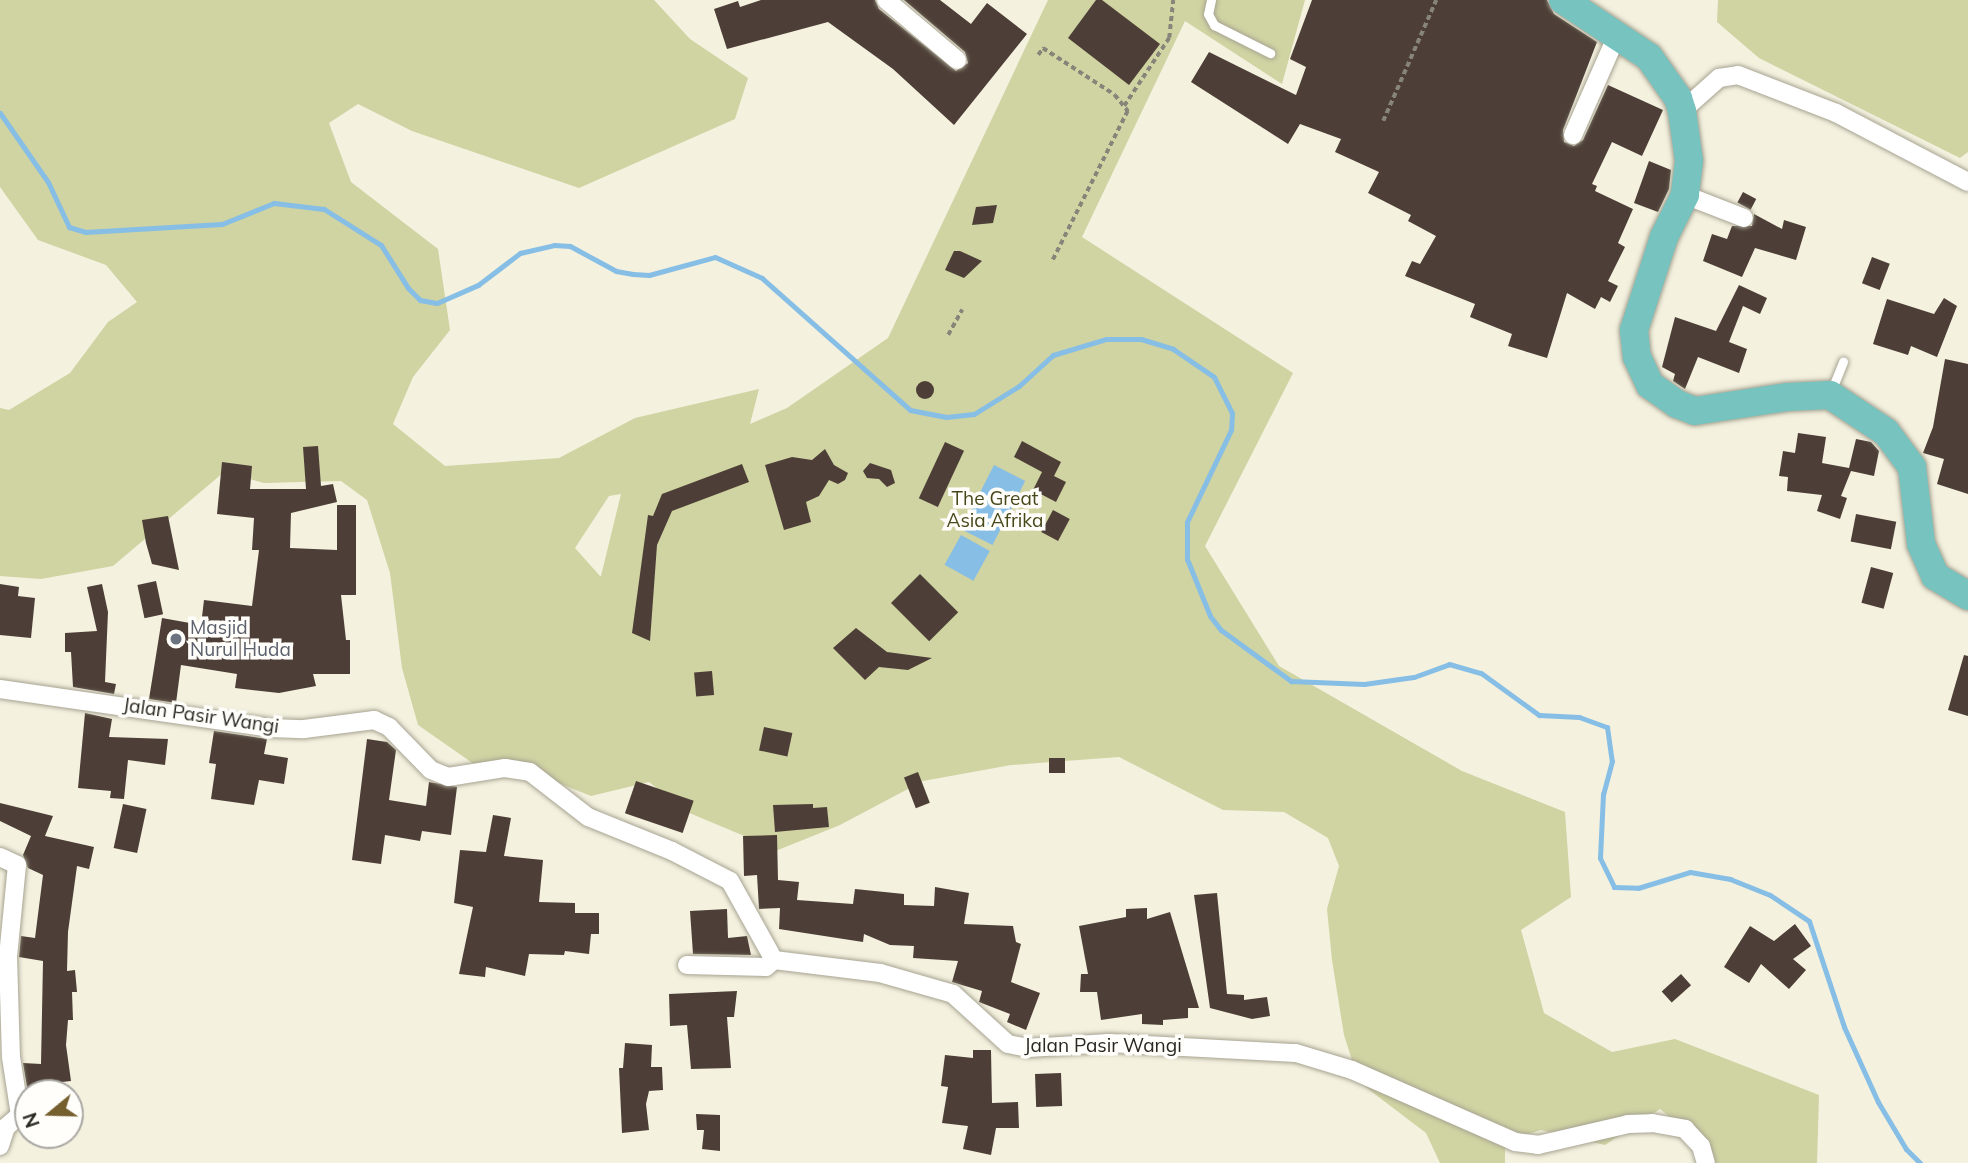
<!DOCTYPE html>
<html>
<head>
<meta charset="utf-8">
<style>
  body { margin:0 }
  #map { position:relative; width:1968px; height:1163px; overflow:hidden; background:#f4f1df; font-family:Mulish,sans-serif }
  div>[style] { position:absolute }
  .green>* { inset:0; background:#d0d3a2 }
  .water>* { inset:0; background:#86bee5; transform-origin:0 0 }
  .stream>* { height:5px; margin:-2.5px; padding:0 2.5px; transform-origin:2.5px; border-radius:2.5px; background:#86bee5 }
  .building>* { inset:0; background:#4d3f37; transform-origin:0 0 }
  .round { border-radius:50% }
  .path>* { height:3.5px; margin-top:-1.75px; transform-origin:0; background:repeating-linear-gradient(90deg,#878579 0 5px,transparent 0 8.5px) }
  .roads { filter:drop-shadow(0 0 2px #a7a392) drop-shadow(0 0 2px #a7a392) }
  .lane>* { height:9px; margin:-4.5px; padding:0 4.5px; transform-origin:4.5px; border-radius:4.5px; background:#fff }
  .street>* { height:18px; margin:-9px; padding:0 9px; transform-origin:9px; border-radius:9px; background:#fff }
  .primary>* { height:28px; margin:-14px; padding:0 14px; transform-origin:14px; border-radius:14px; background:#77c3bf }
  .dots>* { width:19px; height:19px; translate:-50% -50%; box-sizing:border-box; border:4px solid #fffefa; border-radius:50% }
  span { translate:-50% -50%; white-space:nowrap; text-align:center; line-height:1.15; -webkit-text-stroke:7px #fffefa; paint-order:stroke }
  .park-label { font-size:19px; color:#474819 }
  .worship-label { font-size:19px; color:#5b616d }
  .left { translate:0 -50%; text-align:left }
  .street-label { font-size:19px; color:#282720 }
  .north { position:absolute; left:14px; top:1079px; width:70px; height:70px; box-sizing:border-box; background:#fffefa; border:2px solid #a9a8a3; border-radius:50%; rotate:251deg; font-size:19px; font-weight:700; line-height:28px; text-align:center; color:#282720 }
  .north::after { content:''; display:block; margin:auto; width:24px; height:32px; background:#765f2f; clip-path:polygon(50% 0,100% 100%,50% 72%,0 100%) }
</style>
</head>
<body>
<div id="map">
  <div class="green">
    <div style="clip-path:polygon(evenodd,0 0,654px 0,690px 39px,748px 78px,735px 119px,579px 188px,412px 131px,358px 104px,329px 123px,351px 182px,438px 249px,450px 330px,413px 377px,393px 424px,445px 466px,559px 458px,635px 418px,759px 389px,750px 424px,787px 408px,888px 338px,1048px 0,1305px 0,1282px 84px,1185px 21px,1082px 237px,1293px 373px,1205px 546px,1279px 666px,1462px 771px,1565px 812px,1571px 897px,1521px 930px,1544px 1013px,1612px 1052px,1675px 1039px,1819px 1095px,1817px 1163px,1708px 1163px,1696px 1138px,1660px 1109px,1605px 1145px,1541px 1130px,1505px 1141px,1505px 1163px,1440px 1163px,1426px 1133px,1359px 1082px,1344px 1035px,1332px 960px,1327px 909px,1339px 866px,1328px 838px,1284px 812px,1223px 810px,1119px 757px,1011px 765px,923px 781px,840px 825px,778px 850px,687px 812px,649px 782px,591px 796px,551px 780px,484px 771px,418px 725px,402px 668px,390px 573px,367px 500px,341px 481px,264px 483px,224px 472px,113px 566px,41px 579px,0 576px,0 408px,9px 410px,70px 373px,108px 322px,137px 302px,106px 265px,38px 240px,0 187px,0 0,621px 494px,601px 576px,600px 576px,575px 548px,609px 496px,621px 494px)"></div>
    <div style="clip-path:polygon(1718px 0,1968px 0,1968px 152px,1960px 158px,1759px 58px,1717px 22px)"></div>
  </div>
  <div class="water">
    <div style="left:994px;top:465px;width:35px;height:72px;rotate:27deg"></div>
    <div style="left:961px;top:535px;width:33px;height:34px;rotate:29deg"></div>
  </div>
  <div class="stream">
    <div style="left:0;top:113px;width:84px;rotate:55.2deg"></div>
    <div style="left:48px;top:182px;width:50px;rotate:65deg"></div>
    <div style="left:69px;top:227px;width:17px;rotate:17deg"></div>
    <div style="left:85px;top:232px;width:137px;rotate:-3.3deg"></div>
    <div style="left:222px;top:224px;width:56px;rotate:-22deg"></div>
    <div style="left:274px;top:203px;width:50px;rotate:6.8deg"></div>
    <div style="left:324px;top:209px;width:67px;rotate:32.3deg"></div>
    <div style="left:381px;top:245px;width:51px;rotate:57.9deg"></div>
    <div style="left:408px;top:288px;width:17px;rotate:45deg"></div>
    <div style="left:420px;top:300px;width:17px;rotate:10deg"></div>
    <div style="left:437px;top:303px;width:45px;rotate:-23.7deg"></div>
    <div style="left:478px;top:285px;width:53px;rotate:-37.3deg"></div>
    <div style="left:520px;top:253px;width:35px;rotate:-13deg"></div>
    <div style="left:554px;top:245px;width:16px;rotate:4deg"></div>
    <div style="left:570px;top:246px;width:52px;rotate:28.5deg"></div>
    <div style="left:616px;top:271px;width:17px;rotate:10deg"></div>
    <div style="left:633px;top:274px;width:16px;rotate:4deg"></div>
    <div style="left:649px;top:275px;width:68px;rotate:-15.3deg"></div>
    <div style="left:715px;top:257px;width:51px;rotate:24.1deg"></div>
    <div style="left:762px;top:278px;width:198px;rotate:41.7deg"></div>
    <div style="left:910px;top:410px;width:37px;rotate:11deg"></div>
    <div style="left:946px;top:417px;width:28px;rotate:-6deg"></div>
    <div style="left:974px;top:414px;width:53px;rotate:-31.9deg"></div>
    <div style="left:1019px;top:386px;width:46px;rotate:-42.4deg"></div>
    <div style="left:1053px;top:355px;width:55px;rotate:-16.8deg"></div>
    <div style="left:1106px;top:339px;width:35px"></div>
    <div style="left:1141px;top:339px;width:34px;rotate:17deg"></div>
    <div style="left:1173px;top:349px;width:50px;rotate:34.3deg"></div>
    <div style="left:1214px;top:377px;width:40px;rotate:63.4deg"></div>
    <div style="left:1232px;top:413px;width:17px;rotate:93deg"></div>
    <div style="left:1231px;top:430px;width:102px;rotate:115.6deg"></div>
    <div style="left:1187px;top:522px;width:37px;rotate:90deg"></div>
    <div style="left:1187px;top:559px;width:61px;rotate:68deg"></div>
    <div style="left:1210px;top:616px;width:18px;rotate:52deg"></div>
    <div style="left:1221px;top:630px;width:87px;rotate:36.1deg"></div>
    <div style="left:1291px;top:681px;width:73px;rotate:2.4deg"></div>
    <div style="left:1364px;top:684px;width:50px;rotate:-8deg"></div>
    <div style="left:1414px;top:677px;width:37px;rotate:-20deg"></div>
    <div style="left:1449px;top:664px;width:33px;rotate:16deg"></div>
    <div style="left:1481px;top:673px;width:72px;rotate:35.9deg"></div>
    <div style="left:1539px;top:715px;width:40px;rotate:2.9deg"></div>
    <div style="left:1579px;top:717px;width:30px;rotate:20deg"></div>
    <div style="left:1607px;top:727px;width:34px;rotate:82deg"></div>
    <div style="left:1612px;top:761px;width:34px;rotate:105deg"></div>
    <div style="left:1603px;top:794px;width:64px;rotate:92.7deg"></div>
    <div style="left:1600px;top:858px;width:32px;rotate:64deg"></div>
    <div style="left:1614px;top:887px;width:24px;rotate:2deg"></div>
    <div style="left:1638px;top:888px;width:54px;rotate:-17.1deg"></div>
    <div style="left:1690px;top:872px;width:41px;rotate:9.9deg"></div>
    <div style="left:1730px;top:879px;width:43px;rotate:21.8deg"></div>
    <div style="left:1770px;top:895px;width:47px;rotate:33.7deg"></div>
    <div style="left:1809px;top:921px;width:112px;rotate:71.7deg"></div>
    <div style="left:1844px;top:1027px;width:82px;rotate:65.6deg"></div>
    <div style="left:1878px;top:1102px;width:55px;rotate:59.2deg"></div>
    <div style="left:1906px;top:1149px;width:20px;rotate:45deg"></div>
  </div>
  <div class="building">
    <div style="clip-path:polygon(761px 0,875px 0,879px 9px,956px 71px,968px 63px,965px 52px,904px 0,940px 0,971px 24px,987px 3px,1027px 34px,954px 125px,893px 69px,828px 22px,727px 49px,714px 9px,738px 1px,740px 7px)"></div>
    <div style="clip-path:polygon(1096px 0,1102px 0,1160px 44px,1129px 85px,1068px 38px)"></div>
    <div style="clip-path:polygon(1312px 0,1547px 0,1554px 14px,1597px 42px,1563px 130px,1564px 142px,1574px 146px,1583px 140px,1608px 85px,1663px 110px,1642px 156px,1612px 142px,1592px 184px,1597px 186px,1595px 191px,1633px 209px,1618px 243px,1625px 247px,1608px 281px,1618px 286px,1610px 302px,1601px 297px,1595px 309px,1567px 293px,1547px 358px,1508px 346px,1512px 334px,1470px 317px,1475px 304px,1405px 276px,1412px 261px,1420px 264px,1436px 236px,1408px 221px,1411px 215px,1368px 193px,1379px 172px,1335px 152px,1341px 139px,1300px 124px,1288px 144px,1191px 82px,1209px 52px,1296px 95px,1306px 67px,1290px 59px)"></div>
    <div style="clip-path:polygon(1649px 161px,1671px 170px,1669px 189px,1658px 212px,1634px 203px)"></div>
    <div style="left:1743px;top:192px;width:15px;height:12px;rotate:28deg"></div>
    <div style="clip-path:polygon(997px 205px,993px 223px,972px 225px,976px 207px)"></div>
    <div style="clip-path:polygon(1754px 214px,1782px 229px,1784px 220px,1806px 227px,1796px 260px,1755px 248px,1742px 277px,1703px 261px,1712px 234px,1727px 239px,1732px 226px,1752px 226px)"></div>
    <div style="clip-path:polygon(954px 251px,960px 251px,982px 261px,964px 278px,945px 270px)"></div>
    <div style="left:1872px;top:257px;width:19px;height:28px;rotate:21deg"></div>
    <div style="clip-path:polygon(1739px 285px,1767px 298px,1760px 314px,1743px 306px,1729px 342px,1747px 349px,1739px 373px,1698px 357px,1685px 389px,1673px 381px,1675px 374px,1662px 367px,1675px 317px,1716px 331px)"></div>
    <div style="clip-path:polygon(1944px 298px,1957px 306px,1937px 357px,1911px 346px,1908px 355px,1873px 344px,1887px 299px,1934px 314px)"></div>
    <div style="clip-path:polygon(1945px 359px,1968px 364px,1968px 494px,1937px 484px,1944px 459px,1923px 453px,1933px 427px)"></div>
    <div class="round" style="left:916px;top:381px;width:18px;height:18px"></div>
    <div style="clip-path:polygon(1798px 433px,1826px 437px,1822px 463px,1849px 468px,1856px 439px,1871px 442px,1879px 451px,1874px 476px,1851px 471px,1841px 496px,1847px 498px,1840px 519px,1817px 511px,1822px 495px,1787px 491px,1788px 477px,1779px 476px,1783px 451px,1795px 453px)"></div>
    <div style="clip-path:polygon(1022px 441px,1061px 462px,1054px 476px,1066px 482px,1056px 502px,1033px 490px,1042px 472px,1014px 457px)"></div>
    <div style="left:945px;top:442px;width:21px;height:62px;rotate:25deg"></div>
    <div style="clip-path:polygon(318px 446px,321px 486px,333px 484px,337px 502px,291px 513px,290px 548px,337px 550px,337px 505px,356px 505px,356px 595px,341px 595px,346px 640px,350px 640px,350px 674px,313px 674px,316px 686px,279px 693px,235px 688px,237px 674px,181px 665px,176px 703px,149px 699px,162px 618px,201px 625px,204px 600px,252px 606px,259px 550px,252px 550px,254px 518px,217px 514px,222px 462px,252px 466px,250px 489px,306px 489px,303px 447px)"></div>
    <div style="clip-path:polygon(825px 449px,834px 465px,848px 473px,845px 480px,838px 484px,829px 480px,819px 496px,806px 502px,811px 522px,784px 530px,765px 465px,792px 457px,812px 460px)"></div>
    <div style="clip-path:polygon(870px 463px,891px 470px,895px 483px,887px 487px,879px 479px,867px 478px,863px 471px)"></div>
    <div style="clip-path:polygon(742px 464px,749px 482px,672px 511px,657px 545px,650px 641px,632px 633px,648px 515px,653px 516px,662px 494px)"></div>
    <div style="left:1053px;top:510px;width:19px;height:25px;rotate:28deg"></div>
    <div style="left:1856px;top:514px;width:41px;height:28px;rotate:11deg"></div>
    <div style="clip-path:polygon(168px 516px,179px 570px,152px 564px,146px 543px,142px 520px)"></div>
    <div style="left:1871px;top:567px;width:23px;height:37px;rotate:15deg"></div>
    <div style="left:920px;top:574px;width:54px;height:41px;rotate:45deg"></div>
    <div style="left:156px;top:581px;width:34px;height:19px;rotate:78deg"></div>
    <div style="clip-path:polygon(0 584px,19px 587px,18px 596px,35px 598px,31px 638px,0 635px)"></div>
    <div style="clip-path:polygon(102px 584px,108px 612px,105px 682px,116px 684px,114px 694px,73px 687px,71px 652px,65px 652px,65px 633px,97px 631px,87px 587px)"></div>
    <div style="clip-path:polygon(856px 628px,887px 652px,932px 658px,908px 670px,879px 667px,865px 680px,833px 648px)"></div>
    <div style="clip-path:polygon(1964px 655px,1968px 656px,1968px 716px,1948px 710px)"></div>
    <div style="left:712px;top:671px;width:24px;height:18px;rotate:85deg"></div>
    <div style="clip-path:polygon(85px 713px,112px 719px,109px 737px,168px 739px,165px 765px,128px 760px,124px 799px,110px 798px,111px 791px,78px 788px)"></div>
    <div style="left:764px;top:727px;width:29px;height:24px;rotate:12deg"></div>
    <div style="clip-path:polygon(214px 731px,267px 739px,264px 754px,288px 758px,284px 784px,259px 780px,254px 805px,211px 799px,216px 764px,209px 763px)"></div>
    <div style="clip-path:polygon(367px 739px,387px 742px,396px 750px,389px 800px,426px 806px,429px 782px,457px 787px,451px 835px,422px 831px,420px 841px,385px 835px,381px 864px,352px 860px)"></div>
    <div style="left:1065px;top:758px;width:15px;height:16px;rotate:90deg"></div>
    <div style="left:918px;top:772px;width:33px;height:15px;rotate:69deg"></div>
    <div style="left:636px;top:781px;width:61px;height:34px;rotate:19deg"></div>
    <div style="clip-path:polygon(0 803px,53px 816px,45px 836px,94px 847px,89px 869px,77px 866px,68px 932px,67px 971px,75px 970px,77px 992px,72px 992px,73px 1020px,68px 1020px,66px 1045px,71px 1081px,53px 1083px,53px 1093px,28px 1093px,23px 1063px,41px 1064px,43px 961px,19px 957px,21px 936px,35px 938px,43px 875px,28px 868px,23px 855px,31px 836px,0 821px)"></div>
    <div style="left:123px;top:804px;width:24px;height:45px;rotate:12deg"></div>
    <div style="clip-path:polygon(813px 804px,813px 808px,827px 807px,829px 827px,775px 832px,773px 805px)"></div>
    <div style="clip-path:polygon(493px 815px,511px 818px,504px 856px,543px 860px,539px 902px,575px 903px,575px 913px,599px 913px,599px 934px,591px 934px,589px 954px,565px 951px,564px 955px,529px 954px,525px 976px,486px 967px,485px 977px,459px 974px,473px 907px,454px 903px,460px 850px,486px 852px)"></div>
    <div style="clip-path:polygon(777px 835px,778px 880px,799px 882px,797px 900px,853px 904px,855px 889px,904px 894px,904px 905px,934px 906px,935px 887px,969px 893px,964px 924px,1013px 926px,1016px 942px,1021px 944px,1011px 982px,1040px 993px,1026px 1030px,1007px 1022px,1010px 1014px,979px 1002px,982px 991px,952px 982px,958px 961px,913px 958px,914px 946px,890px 945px,864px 934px,863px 942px,779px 929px,780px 908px,759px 909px,757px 875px,744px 876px,743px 836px)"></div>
    <div style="clip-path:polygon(1217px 893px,1227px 994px,1244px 995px,1244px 1000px,1267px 997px,1270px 1016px,1252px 1019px,1210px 1008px,1194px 895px)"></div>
    <div style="clip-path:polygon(1147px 908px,1147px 919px,1170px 912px,1199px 1008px,1188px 1008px,1188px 1018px,1163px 1020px,1163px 1025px,1142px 1024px,1142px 1014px,1101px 1020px,1097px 992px,1080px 992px,1081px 974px,1088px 974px,1079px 926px,1126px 917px,1126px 909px)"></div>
    <div style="clip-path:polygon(727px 909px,728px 938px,747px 936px,751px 955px,693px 954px,690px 911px)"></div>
    <div style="clip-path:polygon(1795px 924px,1811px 946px,1793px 959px,1806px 970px,1789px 989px,1761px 964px,1749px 983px,1724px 967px,1750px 926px,1774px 941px)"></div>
    <div style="left:1681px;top:974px;width:15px;height:26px;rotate:48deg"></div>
    <div style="clip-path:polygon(737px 991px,734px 1017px,727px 1017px,731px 1068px,691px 1069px,687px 1025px,670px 1026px,669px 994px)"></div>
    <div style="clip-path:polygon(625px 1043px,652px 1045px,651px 1067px,662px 1067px,663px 1090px,649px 1091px,646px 1104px,649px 1130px,622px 1133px,619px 1068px,623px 1068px)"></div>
    <div style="clip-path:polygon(973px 1050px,991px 1050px,992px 1103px,1018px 1102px,1019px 1128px,996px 1128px,991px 1155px,963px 1149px,968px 1126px,942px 1123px,948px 1087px,941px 1086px,945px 1055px,973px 1058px)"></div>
    <div style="left:1061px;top:1073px;width:33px;height:26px;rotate:88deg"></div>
    <div style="clip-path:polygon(696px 1114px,720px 1115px,720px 1151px,702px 1149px,704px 1130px,697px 1130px)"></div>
  </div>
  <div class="path">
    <div style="left:1038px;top:55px;width:9px;rotate:-54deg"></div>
    <div style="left:1043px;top:48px;width:86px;rotate:33.1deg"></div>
    <div style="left:1115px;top:95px;width:21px;rotate:51deg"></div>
    <div style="left:1128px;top:111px;width:167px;rotate:116.7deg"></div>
    <div style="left:1124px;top:106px;width:82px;rotate:-56.5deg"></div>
    <div style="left:1169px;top:38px;width:38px;rotate:-84deg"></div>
    <div style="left:1383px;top:121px;width:132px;rotate:-66.3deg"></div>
    <div style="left:948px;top:335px;width:29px;rotate:-61deg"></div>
  </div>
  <div class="roads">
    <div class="lane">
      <div style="left:1211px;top:0;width:14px;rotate:102deg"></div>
      <div style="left:1208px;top:14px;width:13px;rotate:61deg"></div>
      <div style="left:1214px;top:25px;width:63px;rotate:26.6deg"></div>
      <div style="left:1830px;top:394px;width:35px;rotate:-68deg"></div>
    </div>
    <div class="street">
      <div style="left:886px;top:0;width:93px;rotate:40.2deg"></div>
      <div style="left:1682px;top:111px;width:50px;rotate:-41.7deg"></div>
      <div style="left:1719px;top:78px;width:19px;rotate:-9deg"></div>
      <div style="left:1738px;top:75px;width:105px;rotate:21.2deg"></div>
      <div style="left:1836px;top:113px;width:149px;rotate:27.6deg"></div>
      <div style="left:1573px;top:135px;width:111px;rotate:-66.2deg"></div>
      <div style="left:1685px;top:195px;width:63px;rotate:21.3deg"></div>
      <div style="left:0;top:689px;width:273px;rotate:8.2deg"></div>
      <div style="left:270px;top:728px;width:34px;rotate:2deg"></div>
      <div style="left:304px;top:729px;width:71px;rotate:-7.3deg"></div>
      <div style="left:374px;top:720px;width:17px;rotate:25deg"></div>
      <div style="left:389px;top:727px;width:60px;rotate:45.7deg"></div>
      <div style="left:431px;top:770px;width:18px;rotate:22deg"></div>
      <div style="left:448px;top:777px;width:58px;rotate:-9deg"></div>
      <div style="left:505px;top:768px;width:25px;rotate:9deg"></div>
      <div style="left:530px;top:772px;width:73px;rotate:37.8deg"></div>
      <div style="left:588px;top:817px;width:91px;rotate:22deg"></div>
      <div style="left:672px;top:851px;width:65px;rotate:27.3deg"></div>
      <div style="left:730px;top:881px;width:90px;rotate:60.9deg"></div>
      <div style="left:774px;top:960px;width:107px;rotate:7deg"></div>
      <div style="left:880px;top:973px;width:76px;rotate:16deg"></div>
      <div style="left:953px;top:994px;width:74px;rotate:42.3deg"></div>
      <div style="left:1008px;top:1044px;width:20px;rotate:11deg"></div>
      <div style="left:1028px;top:1048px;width:81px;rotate:-3.5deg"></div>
      <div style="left:1109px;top:1043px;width:187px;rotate:3.1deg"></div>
      <div style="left:1296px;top:1053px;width:59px;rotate:16.9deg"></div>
      <div style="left:1352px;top:1070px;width:178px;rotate:23.8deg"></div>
      <div style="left:1515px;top:1142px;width:23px;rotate:7deg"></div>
      <div style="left:1538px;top:1145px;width:92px;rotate:-13.1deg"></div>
      <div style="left:1628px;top:1124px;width:24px;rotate:-2deg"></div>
      <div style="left:1652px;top:1123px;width:34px;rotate:10deg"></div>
      <div style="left:1685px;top:1129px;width:23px;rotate:47deg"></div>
      <div style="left:1701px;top:1146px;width:18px;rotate:74deg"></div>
      <div style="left:0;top:857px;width:19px;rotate:25deg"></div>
      <div style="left:17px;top:865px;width:92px;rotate:95.6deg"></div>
      <div style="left:8px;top:957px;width:100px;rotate:88.3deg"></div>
      <div style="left:11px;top:1057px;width:59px;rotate:81.2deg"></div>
      <div style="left:20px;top:1115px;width:18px;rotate:139deg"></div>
      <div style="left:6px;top:1127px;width:20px;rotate:108deg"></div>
      <div style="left:687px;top:965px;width:79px;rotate:1.5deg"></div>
      <div style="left:766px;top:967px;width:11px;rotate:-41deg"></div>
    </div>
    <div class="primary">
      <div style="left:1563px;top:0;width:103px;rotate:33.5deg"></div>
      <div style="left:1649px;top:57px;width:50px;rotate:54.7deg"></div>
      <div style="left:1678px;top:98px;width:14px;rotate:73deg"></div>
      <div style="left:1682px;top:111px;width:50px;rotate:82deg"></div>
      <div style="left:1689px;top:161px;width:34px;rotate:97deg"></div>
      <div style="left:1685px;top:195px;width:47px;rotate:116.6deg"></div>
      <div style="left:1664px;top:237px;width:98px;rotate:107.9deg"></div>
      <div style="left:1634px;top:330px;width:27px;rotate:84deg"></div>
      <div style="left:1637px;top:357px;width:31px;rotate:65deg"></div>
      <div style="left:1650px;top:385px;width:33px;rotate:35deg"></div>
      <div style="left:1677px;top:404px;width:19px;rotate:21deg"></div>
      <div style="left:1695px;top:411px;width:94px;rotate:-8.6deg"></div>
      <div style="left:1788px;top:397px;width:42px;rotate:-2.7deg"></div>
      <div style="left:1830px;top:395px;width:67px;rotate:33.5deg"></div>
      <div style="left:1886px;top:432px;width:44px;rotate:53.4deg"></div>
      <div style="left:1912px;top:467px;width:78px;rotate:83.3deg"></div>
      <div style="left:1921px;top:544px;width:35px;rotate:66deg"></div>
      <div style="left:1935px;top:576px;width:39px;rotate:31deg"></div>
    </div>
  </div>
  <div class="dots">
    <div style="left:176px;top:639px;background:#6b7280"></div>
  </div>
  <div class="park-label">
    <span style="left:995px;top:510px">The Great<br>Asia Afrika</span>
  </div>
  <div class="worship-label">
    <span class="left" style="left:190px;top:639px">Masjid<br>Nurul Huda</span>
  </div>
  <div class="street-label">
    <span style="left:201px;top:716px;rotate:8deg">Jalan Pasir Wangi</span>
    <span style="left:1103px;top:1046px">Jalan Pasir Wangi</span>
  </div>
  <div class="north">N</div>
</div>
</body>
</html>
